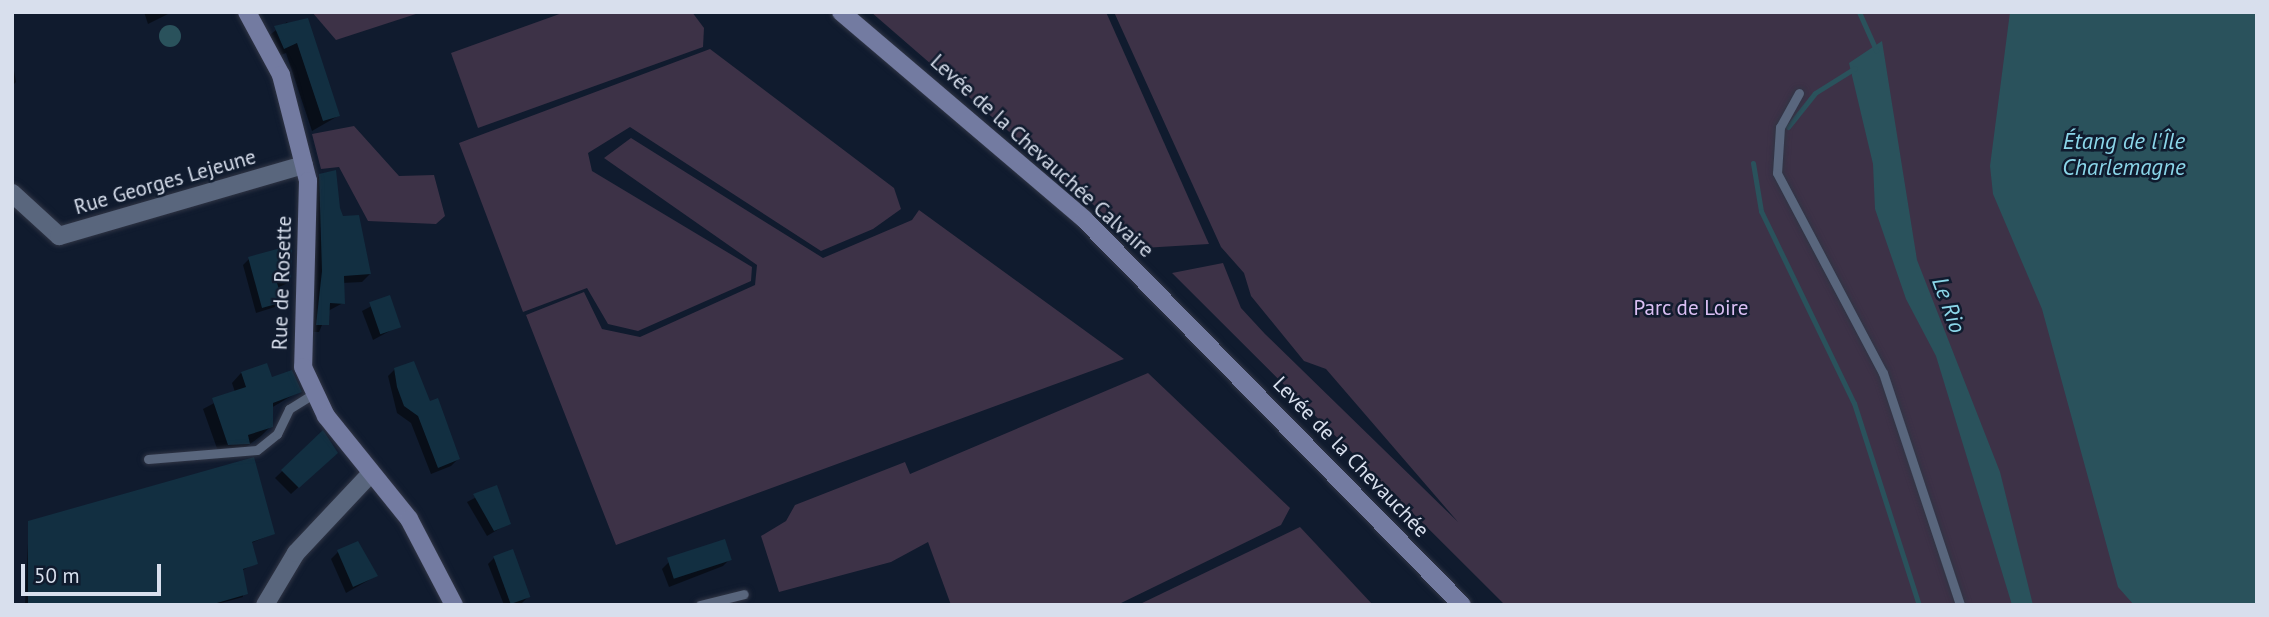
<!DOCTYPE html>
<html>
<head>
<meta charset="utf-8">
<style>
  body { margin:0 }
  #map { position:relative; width:2269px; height:617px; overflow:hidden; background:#101b2e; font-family:"PT Sans",sans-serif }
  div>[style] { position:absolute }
  .green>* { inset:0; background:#3d3247 }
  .water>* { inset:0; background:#2a525c }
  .round { border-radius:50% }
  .shadow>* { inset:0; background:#0007 }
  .stream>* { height:5px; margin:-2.5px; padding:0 2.5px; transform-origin:2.5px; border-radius:2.5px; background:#2a525c }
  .building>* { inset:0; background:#122f41; transform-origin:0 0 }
  .roads { filter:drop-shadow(0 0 2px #303545) drop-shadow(0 0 2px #303545) }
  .lane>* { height:9px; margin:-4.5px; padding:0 4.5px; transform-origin:4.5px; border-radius:4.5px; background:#59667d }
  .street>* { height:18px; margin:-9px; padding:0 9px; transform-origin:9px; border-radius:9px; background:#59667d }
  .secondary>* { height:18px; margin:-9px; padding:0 9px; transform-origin:9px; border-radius:9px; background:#737ba1 }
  span { translate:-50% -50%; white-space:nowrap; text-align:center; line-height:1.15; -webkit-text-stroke:5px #101b2e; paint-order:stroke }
  .street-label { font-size:21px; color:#d8dfed }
  .park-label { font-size:21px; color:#dbbff4 }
  .water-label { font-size:23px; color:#8bd6e9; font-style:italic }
  .frame { position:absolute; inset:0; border:14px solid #d8dfed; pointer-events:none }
  .scale { position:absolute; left:21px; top:564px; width:140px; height:32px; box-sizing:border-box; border:4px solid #d8dfed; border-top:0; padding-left:9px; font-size:21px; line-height:24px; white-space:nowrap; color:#d8dfed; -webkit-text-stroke:5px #101b2e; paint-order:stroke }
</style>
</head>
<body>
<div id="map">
  <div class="green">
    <div style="clip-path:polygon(312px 12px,422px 12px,336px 40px)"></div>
    <div style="clip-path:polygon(565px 12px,692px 12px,704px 28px,703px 47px,478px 128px,451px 53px)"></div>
    <div style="clip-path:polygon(871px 12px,1106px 12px,1209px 244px,1143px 248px)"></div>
    <div style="clip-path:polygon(1114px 12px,2257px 12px,2257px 605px,1505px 605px,1172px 273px,1223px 263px,1241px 308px,1265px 334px,1458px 522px,1326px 369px,1304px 361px,1251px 296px,1244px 273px,1221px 247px)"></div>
    <div style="clip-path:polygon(710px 49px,894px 188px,901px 209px,873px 229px,821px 251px,630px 127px,588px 153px,592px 171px,752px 267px,751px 281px,638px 331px,608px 324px,587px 288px,523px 312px,459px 143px)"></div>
    <div style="clip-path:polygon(354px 126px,399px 176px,434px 175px,445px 216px,436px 224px,368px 221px,339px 167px,321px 169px,312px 134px)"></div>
    <div style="clip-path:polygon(631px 138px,823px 258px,912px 220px,919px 210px,1124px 359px,616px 545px,526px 315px,584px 292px,602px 329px,640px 337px,755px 285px,757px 265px,604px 158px)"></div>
    <div style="clip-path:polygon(1148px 373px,1290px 508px,1281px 525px,1117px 605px,951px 605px,928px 542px,891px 562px,779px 592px,761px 536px,786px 521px,795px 505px,905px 462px,910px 474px)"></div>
    <div style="clip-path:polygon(1300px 527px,1373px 605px,1138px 605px)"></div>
  </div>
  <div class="water">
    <div style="clip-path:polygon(2010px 12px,2257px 12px,2257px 605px,2134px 605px,2118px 587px,2042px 309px,1993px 194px,1990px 166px)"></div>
    <div class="round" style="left:159px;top:25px;width:22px;height:22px"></div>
    <div style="clip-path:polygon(1882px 41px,1917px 260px,2000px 472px,2033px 605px,2012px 605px,1936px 356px,1906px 299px,1875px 209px,1873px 164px,1849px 63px)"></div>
  </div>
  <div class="shadow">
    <div style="clip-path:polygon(144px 12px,172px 12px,148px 24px)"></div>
    <div style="clip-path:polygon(287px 22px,338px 116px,312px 131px,286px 53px,273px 58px,264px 39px)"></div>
    <div style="clip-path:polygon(12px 60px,16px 82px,12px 86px)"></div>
    <div style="clip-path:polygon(320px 175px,370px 274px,362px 282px,342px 283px,343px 303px,328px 311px,319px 332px,308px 332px,312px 184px)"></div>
    <div style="clip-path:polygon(249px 259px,290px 282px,277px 288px,281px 301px,275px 307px,256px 313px,243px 265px)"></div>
    <div style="clip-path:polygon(389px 297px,399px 326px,373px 340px,362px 311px)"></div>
    <div style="clip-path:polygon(266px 365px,271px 379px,300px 391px,271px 408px,271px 426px,261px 436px,239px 452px,219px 454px,203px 409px,235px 392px,232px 383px,241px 373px)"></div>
    <div style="clip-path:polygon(395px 369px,429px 403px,458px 459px,451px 466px,431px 474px,411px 423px,397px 413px,388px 376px)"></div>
    <div style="clip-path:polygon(322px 433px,328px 460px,291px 494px,275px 478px)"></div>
    <div style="clip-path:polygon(496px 487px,509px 523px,487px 536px,467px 502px)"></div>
    <div style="clip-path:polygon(29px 523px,273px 534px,251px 543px,256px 563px,241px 571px,243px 597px,214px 605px,25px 605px)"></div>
    <div style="clip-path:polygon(724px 542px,730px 559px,723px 566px,669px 587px,662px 569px,669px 562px)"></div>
    <div style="clip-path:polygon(338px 552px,376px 576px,346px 593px,331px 559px)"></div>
    <div style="clip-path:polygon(494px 558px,528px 597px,522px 603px,504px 605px,488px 564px)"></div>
  </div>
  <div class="stream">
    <div style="left:1859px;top:12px;width:42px;rotate:65.9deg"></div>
    <div style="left:1788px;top:127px;width:43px;rotate:-51.5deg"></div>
    <div style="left:1815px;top:93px;width:47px;rotate:-32deg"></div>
    <div style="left:1753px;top:163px;width:49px;rotate:80.5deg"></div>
    <div style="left:1761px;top:211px;width:213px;rotate:64.2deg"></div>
    <div style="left:1854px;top:403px;width:212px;rotate:72.2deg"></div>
  </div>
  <div class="building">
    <div style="clip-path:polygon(308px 18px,340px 116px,323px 121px,297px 43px,284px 49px,274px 26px)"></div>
    <div style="clip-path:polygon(336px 170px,340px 208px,343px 216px,359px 215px,371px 274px,344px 276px,345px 304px,330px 303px,329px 325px,316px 325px,322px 271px,319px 174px)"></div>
    <div style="clip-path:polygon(292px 245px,291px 282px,277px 283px,283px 302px,262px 308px,248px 257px)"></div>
    <div style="left:390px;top:295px;width:34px;height:22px;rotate:71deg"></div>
    <div style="clip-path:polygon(414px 361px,430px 401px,438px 398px,460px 459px,438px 468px,418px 416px,404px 406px,397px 387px,394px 368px)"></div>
    <div style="clip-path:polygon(267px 363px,272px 377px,292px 370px,302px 392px,273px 403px,273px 427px,248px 435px,250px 444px,228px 445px,212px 398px,246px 387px,241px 372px)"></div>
    <div style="clip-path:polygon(323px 430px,338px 453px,299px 488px,281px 470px)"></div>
    <div style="clip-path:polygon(254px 457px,275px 534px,252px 542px,258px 564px,243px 569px,248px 594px,210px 605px,28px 605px,28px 521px)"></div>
    <div style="clip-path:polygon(497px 485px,511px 524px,494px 531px,473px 494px)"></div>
    <div style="left:725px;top:539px;width:22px;height:61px;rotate:72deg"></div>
    <div style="clip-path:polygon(358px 541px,378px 576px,353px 587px,337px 550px)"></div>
    <div style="left:513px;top:549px;width:51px;height:21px;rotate:70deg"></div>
  </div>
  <div class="roads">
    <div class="lane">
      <div style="left:1799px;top:93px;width:39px;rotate:119deg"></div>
      <div style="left:1780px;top:127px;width:46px;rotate:93.7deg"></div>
      <div style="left:1777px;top:173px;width:226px;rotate:62.1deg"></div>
      <div style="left:1883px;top:373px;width:244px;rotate:71.6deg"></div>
      <div style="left:148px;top:459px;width:109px;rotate:-4.7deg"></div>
      <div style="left:257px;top:450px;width:26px;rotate:-39deg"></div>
      <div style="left:277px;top:434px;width:28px;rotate:-64deg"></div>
      <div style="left:289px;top:409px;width:31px;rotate:-32deg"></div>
      <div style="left:700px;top:605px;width:45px;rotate:-14deg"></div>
    </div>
    <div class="street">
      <div style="left:12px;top:193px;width:64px;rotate:42.5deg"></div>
      <div style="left:59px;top:236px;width:255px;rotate:-16.2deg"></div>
      <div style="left:265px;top:605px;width:61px;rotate:-59.2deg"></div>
      <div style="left:296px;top:553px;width:110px;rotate:-46.8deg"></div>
    </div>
    <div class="secondary">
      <div style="left:247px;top:12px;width:72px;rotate:61.6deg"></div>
      <div style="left:281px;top:75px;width:109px;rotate:75.7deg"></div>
      <div style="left:308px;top:181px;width:186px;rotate:91.5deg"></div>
      <div style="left:303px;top:367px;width:54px;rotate:64.9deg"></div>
      <div style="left:326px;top:416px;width:132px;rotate:51.1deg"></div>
      <div style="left:409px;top:519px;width:97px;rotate:62.4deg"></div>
      <div style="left:841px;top:12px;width:319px;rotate:40.4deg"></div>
      <div style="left:1084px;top:219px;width:540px;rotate:45.6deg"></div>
    </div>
  </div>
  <div class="street-label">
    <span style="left:1042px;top:156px;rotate:42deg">Levée de la Chevauchée Calvaire</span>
    <span style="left:165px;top:182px;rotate:-16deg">Rue Georges Lejeune</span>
    <span style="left:282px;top:283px;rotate:-88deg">Rue de Rosette</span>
    <span style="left:1351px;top:457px;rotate:46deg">Levée de la Chevauchée</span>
  </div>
  <div class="park-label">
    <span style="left:1691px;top:308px">Parc de Loire</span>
  </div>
  <div class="water-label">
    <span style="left:2124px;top:154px">Étang de l'Île<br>Charlemagne</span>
    <span style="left:1949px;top:305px;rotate:70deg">Le Rio</span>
  </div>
  <div class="frame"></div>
  <div class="scale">50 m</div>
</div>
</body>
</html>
